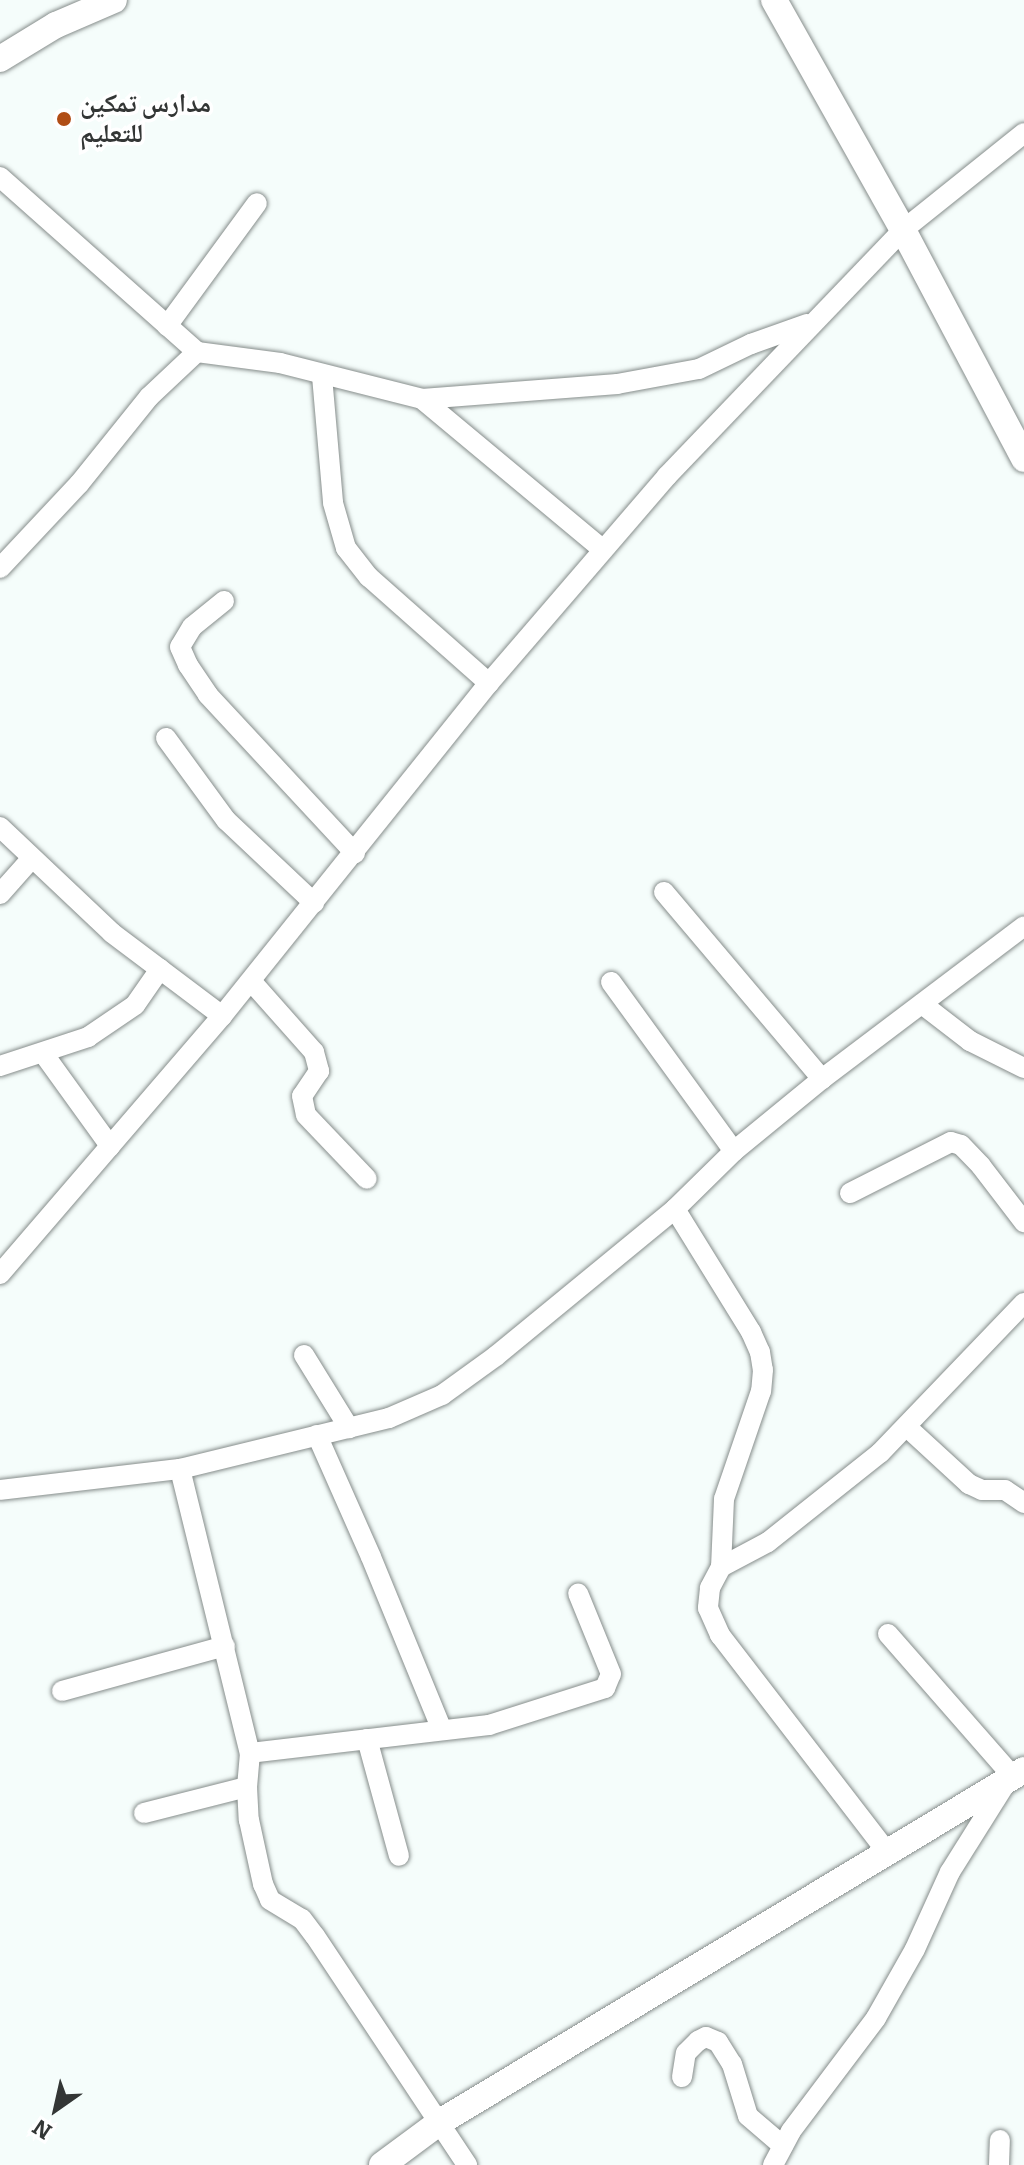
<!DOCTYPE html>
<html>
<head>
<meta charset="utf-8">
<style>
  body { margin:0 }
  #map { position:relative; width:1024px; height:2165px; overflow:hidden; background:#f5fdfb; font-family:Bitter,"Noto Naskh Arabic",serif }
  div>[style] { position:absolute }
  .roads { filter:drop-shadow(0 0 2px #868d8b) drop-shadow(0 0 2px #868d8b) }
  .minor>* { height:20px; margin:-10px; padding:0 10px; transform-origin:10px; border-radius:10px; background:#fff }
  .tertiary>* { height:26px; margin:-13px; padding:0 13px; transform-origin:13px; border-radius:13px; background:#fff }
  .dots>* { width:22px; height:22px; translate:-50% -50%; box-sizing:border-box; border:4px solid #fff; border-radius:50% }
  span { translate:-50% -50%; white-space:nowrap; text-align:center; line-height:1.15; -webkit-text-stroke:7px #fff; paint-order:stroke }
  .poi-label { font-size:26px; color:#333635; font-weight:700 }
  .left { translate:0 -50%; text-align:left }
  .north { position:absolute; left:16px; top:2069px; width:80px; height:80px; -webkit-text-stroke:6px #fff; paint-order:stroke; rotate:214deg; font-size:22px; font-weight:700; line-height:32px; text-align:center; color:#333635 }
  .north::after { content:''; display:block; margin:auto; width:28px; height:36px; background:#333635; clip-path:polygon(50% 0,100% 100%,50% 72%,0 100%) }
</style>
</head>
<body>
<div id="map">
  <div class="roads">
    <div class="minor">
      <div style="left:0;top:177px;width:264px;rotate:41.6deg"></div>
      <div style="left:197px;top:352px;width:84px;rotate:7.5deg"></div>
      <div style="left:280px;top:363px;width:146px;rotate:14.2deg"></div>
      <div style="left:422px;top:399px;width:234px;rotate:39.8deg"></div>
      <div style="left:167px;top:326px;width:152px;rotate:-53.8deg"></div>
      <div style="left:322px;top:376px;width:127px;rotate:85deg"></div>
      <div style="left:333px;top:503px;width:47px;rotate:73.9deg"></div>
      <div style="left:346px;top:548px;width:37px;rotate:52deg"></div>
      <div style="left:369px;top:577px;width:160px;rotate:41.5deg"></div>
      <div style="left:422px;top:399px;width:196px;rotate:-4.4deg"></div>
      <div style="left:617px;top:384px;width:83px;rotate:-10.4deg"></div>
      <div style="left:699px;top:369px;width:58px;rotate:-25.7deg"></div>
      <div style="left:751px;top:344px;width:59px;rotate:-19.7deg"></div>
      <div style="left:0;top:568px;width:115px;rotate:-46.8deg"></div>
      <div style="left:79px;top:484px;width:112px;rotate:-51.2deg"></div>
      <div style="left:149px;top:397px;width:66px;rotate:-43.2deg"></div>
      <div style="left:224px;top:601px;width:41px;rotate:140.9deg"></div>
      <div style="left:192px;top:627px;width:23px;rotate:121deg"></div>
      <div style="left:180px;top:647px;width:20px;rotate:66deg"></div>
      <div style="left:188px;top:665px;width:36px;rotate:56deg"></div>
      <div style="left:208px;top:695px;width:216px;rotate:47.1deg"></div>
      <div style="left:166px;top:738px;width:102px;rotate:53.8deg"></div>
      <div style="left:226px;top:820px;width:121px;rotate:43.3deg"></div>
      <div style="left:0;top:827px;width:154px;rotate:43.4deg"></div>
      <div style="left:112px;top:933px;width:138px;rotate:37deg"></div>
      <div style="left:664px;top:892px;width:245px;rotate:49.8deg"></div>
      <div style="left:0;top:894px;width:48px;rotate:-48.4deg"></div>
      <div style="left:251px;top:981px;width:95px;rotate:48.4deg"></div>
      <div style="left:314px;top:1052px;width:20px;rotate:75deg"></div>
      <div style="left:319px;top:1071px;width:30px;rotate:124deg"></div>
      <div style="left:302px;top:1096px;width:19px;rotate:78deg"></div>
      <div style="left:306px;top:1115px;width:88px;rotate:46.4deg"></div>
      <div style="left:611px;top:982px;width:209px;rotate:54deg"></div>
      <div style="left:922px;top:1004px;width:61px;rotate:37.6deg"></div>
      <div style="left:970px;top:1041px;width:60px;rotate:26.6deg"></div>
      <div style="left:43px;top:1053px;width:115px;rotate:54.2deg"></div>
      <div style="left:0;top:1066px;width:93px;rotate:-18.2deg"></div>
      <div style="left:88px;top:1037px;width:57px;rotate:-34.2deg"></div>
      <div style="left:135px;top:1005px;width:44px;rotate:-55.2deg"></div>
      <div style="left:850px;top:1193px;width:113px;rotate:-26.8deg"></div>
      <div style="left:951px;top:1142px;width:10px;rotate:17deg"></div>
      <div style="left:961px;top:1145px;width:29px;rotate:46deg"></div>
      <div style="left:981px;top:1166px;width:71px;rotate:52.5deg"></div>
      <div style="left:675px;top:1209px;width:145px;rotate:58.3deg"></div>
      <div style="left:751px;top:1332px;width:22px;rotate:66deg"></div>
      <div style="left:760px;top:1352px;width:18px;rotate:81deg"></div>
      <div style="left:763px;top:1370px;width:21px;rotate:95deg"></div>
      <div style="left:761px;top:1391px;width:114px;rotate:108.9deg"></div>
      <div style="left:724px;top:1499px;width:68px;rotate:92.5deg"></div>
      <div style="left:721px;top:1567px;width:24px;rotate:118deg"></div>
      <div style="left:710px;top:1588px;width:20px;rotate:96deg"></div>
      <div style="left:708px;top:1608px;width:30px;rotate:66deg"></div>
      <div style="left:720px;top:1635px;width:274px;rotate:52.4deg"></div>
      <div style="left:0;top:1274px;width:340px;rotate:-49.3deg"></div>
      <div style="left:222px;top:1016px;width:427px;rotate:-51.3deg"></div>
      <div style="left:489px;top:683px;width:273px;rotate:-49.3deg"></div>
      <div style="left:667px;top:476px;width:341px;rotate:-46.2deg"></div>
      <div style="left:903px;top:230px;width:155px;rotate:-38.7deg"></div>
      <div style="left:304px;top:1355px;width:86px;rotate:58.3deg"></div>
      <div style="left:908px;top:1428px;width:83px;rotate:42.6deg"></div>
      <div style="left:969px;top:1484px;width:14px;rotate:25deg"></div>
      <div style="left:982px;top:1490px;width:23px"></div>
      <div style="left:1005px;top:1490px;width:23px;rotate:34deg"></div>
      <div style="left:317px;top:1435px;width:133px;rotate:66.1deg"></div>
      <div style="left:371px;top:1557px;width:187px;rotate:67.7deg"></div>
      <div style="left:180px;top:1469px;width:292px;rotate:76.2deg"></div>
      <div style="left:250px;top:1753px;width:34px;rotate:95deg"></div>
      <div style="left:247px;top:1787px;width:33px;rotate:87deg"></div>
      <div style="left:249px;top:1820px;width:66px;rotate:77.7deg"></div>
      <div style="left:263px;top:1884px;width:17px;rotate:66deg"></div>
      <div style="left:270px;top:1900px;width:37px;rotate:31deg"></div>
      <div style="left:302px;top:1919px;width:21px;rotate:53deg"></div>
      <div style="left:315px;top:1936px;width:275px;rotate:56.4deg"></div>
      <div style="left:0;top:1490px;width:181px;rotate:-6.7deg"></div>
      <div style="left:180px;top:1469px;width:215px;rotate:-13.7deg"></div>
      <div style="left:389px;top:1418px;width:58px;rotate:-23.5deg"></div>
      <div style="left:442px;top:1395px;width:67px;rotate:-35.8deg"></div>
      <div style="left:496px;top:1356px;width:232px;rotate:-39.4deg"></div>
      <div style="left:675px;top:1209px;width:83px;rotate:-44.5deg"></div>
      <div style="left:734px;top:1151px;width:114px;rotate:-39.3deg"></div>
      <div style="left:822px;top:1079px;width:253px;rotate:-37.1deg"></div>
      <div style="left:721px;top:1567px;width:53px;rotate:-28deg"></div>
      <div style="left:768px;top:1542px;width:143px;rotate:-38.5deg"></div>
      <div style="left:880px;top:1453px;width:208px;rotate:-46.2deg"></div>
      <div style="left:888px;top:1634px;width:190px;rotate:48.8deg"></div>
      <div style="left:62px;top:1691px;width:169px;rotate:-15.4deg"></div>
      <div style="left:367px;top:1739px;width:121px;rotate:74.7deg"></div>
      <div style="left:250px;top:1753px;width:241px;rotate:-6.7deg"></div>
      <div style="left:489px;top:1725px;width:122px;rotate:-17.7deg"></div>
      <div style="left:605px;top:1688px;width:15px;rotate:-67deg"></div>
      <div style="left:611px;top:1674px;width:87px;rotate:-112.2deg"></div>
      <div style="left:144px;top:1813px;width:106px;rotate:-14.2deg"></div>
      <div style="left:682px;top:2077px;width:24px;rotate:-81deg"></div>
      <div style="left:686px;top:2053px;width:17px;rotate:-45deg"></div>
      <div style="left:698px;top:2041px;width:9px;rotate:-27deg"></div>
      <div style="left:706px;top:2037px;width:13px;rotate:23deg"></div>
      <div style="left:718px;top:2042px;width:26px;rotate:58deg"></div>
      <div style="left:732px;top:2064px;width:54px;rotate:72.9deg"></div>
      <div style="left:748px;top:2116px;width:46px;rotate:40.6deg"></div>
      <div style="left:773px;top:2165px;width:38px;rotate:-62deg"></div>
      <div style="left:791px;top:2131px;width:141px;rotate:-53deg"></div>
      <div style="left:876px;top:2018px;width:79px;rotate:-60.5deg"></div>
      <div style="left:915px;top:1949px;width:85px;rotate:-65.6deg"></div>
      <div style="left:950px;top:1872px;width:107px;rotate:-57.9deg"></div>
      <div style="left:999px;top:2165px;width:25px;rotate:-88deg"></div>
    </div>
    <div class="tertiary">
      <div style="left:774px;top:0;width:264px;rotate:60.7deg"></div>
      <div style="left:903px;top:230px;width:259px;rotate:62.1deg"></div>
      <div style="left:0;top:59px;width:66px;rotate:-31.3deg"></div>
      <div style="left:56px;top:25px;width:63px;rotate:-23.3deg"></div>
      <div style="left:382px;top:2165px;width:72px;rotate:-36.6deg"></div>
      <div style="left:440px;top:2122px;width:682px;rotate:-31.08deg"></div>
    </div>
  </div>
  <div class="dots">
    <div style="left:64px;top:119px;background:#b04d15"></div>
  </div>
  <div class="poi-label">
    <span class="left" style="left:80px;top:119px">مدارس تمكين<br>للتعليم</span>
  </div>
  <div class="north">N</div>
</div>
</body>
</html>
